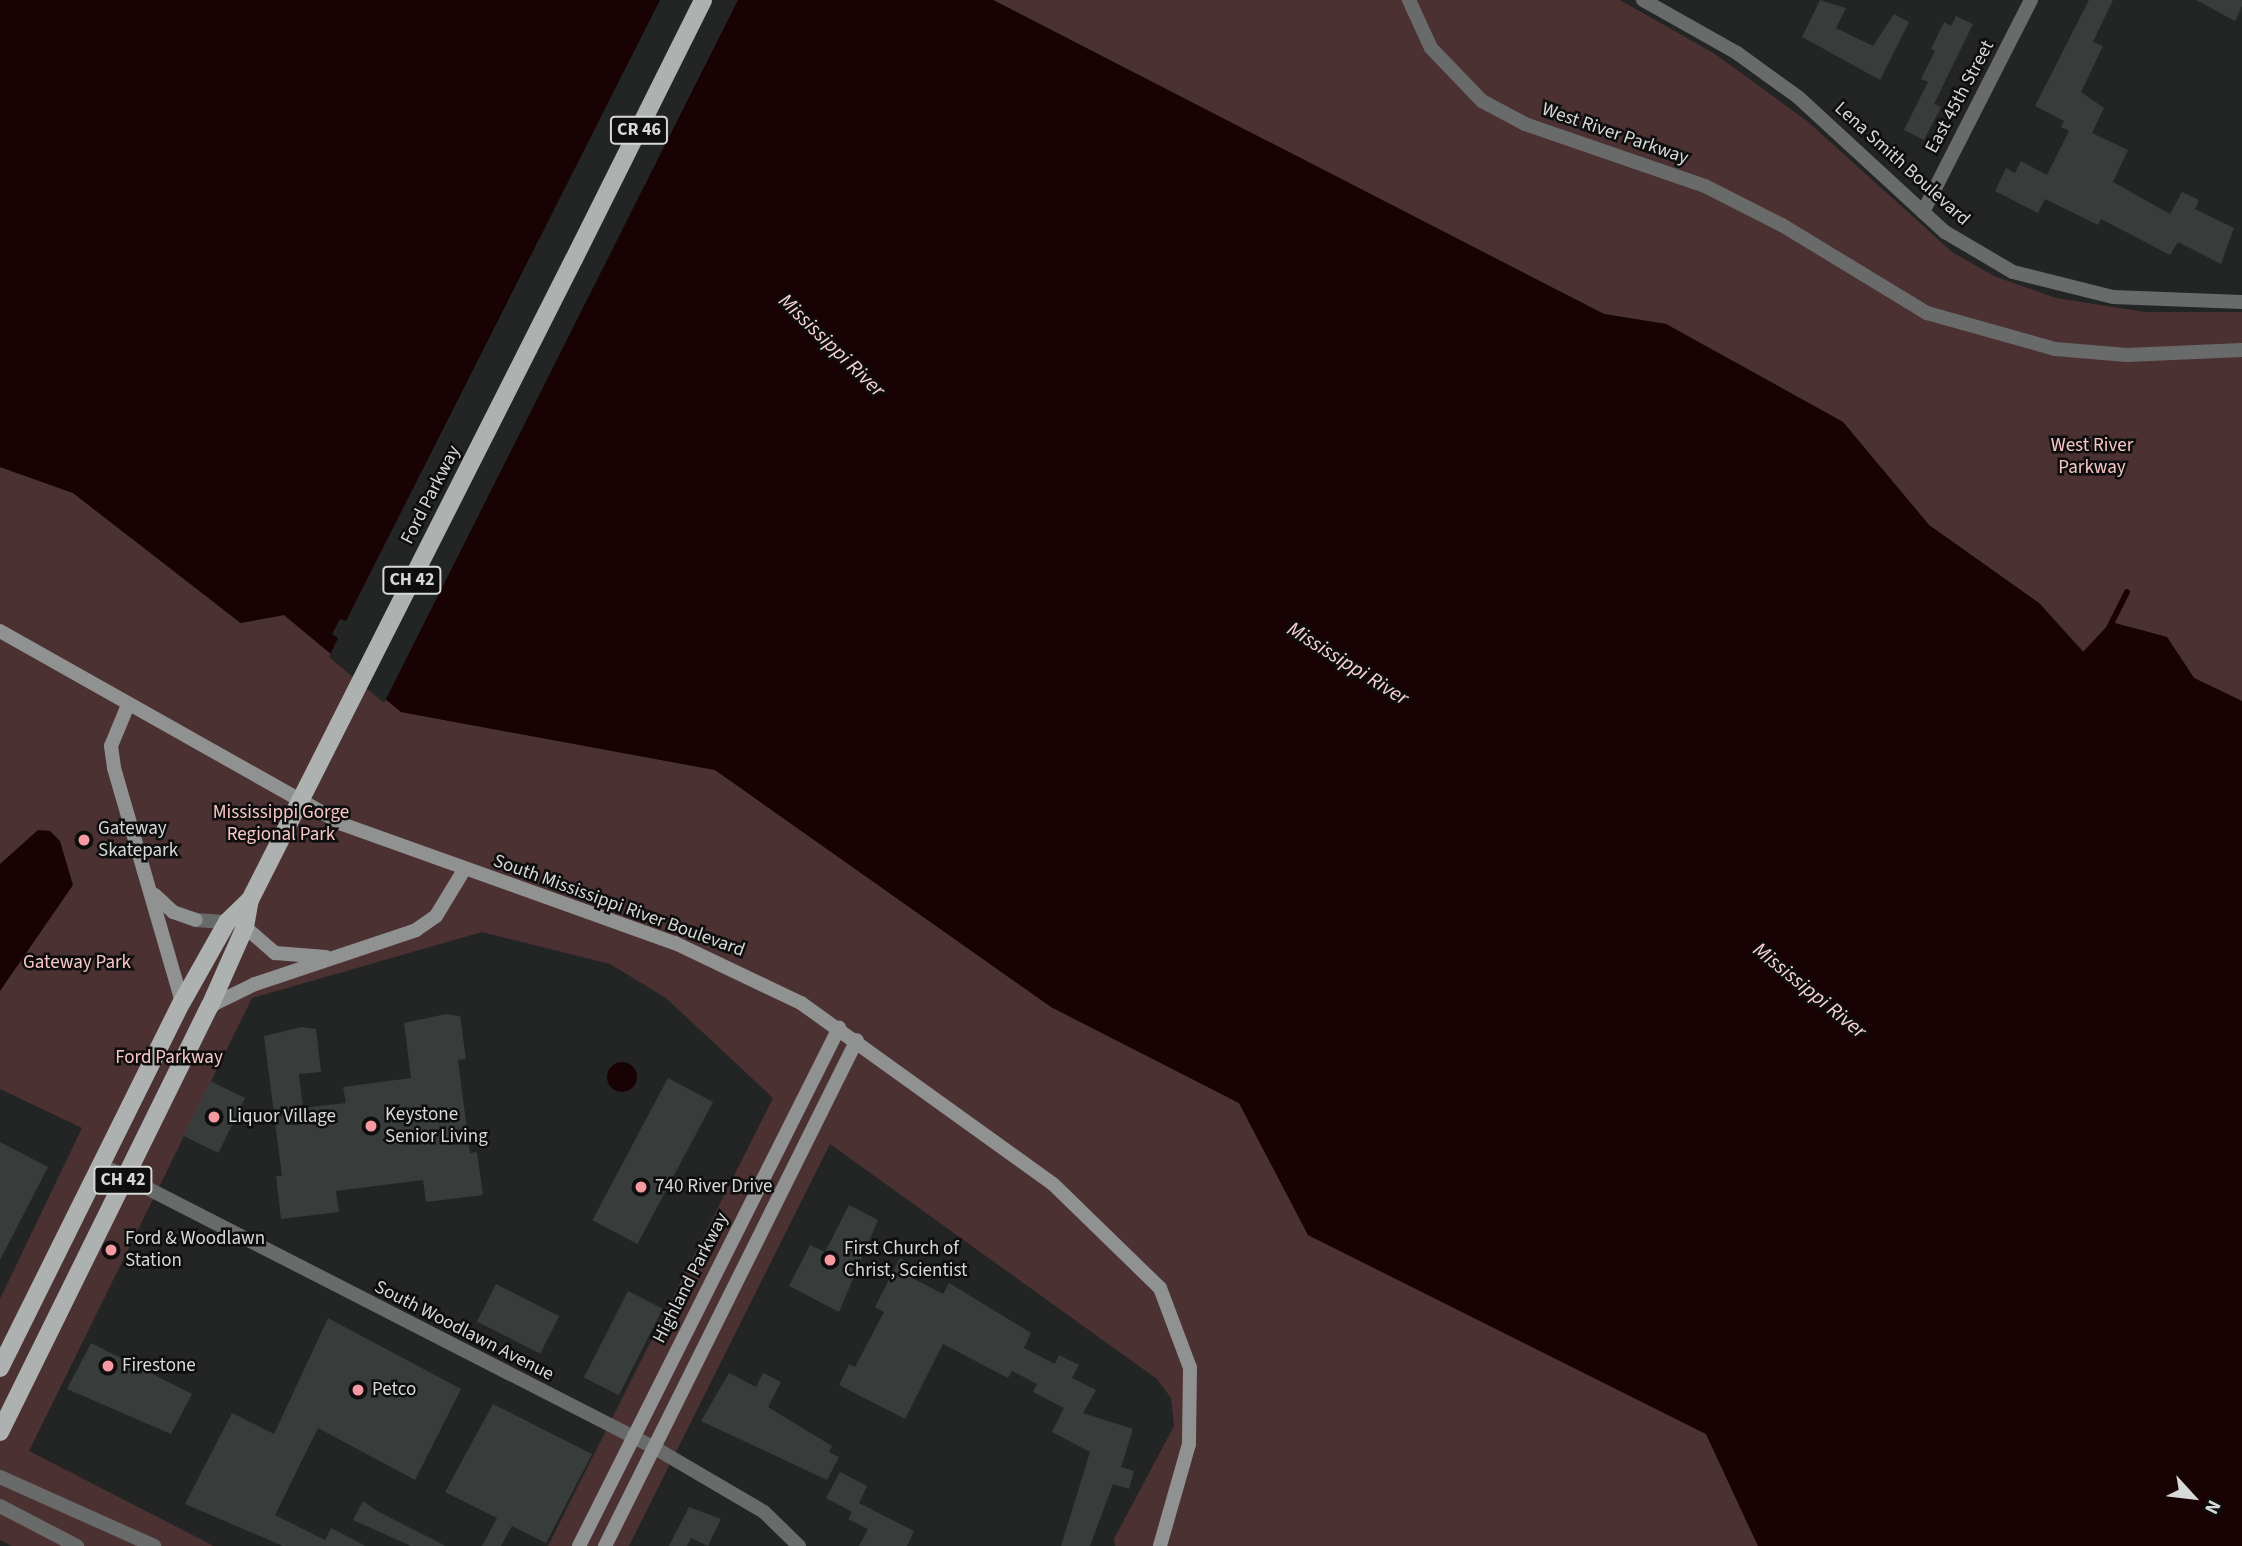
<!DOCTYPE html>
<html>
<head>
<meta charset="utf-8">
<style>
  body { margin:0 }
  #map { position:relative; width:2242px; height:1546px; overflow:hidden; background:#222524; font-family:"Source Sans 3",sans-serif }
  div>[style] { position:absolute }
  .green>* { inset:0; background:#4c3132 }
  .water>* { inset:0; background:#190204 }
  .round { border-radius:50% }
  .pier>* { inset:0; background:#222524 }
  .stream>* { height:6px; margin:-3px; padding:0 3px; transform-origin:3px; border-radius:3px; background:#190204 }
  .building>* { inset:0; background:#383c3a; transform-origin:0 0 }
  .street>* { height:14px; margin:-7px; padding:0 7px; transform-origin:7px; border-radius:7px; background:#696a6a }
  .secondary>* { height:14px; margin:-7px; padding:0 7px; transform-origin:7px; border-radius:7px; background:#8f9291 }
  .primary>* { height:18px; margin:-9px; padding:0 9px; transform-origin:9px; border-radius:9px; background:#adb1af }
  .primary-bridge>* { height:18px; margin:-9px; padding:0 9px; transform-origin:9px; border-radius:9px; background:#adb1af }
  .dots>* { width:19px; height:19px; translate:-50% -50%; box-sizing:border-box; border:4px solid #0d0e0d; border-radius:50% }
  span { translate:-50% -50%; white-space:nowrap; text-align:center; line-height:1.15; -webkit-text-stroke:5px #0d0e0d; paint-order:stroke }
  .shield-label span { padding:2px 5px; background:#0d0e0d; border:2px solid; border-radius:5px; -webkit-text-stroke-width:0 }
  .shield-label { font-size:18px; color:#d7d9d8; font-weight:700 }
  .street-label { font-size:19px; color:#d7d9d8 }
  .park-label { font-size:19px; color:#fac6c7 }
  .poi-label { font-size:19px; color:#d7d9d8 }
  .left { translate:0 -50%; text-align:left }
  .water-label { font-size:21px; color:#fcd3d4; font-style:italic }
  .north { position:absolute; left:2158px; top:1462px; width:70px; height:70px; -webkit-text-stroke:5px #0d0e0d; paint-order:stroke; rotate:117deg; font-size:19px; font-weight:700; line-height:28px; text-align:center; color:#d7d9d8 }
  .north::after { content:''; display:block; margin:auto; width:24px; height:32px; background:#d7d9d8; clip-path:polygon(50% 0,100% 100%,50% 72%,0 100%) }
</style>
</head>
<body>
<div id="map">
  <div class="green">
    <div style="clip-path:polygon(993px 0,1620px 0,1715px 54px,1807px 121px,1952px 252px,1994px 276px,2056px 298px,2145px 312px,2242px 312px,2242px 701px,2194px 678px,2167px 637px,2111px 622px,2084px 652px,2039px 603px,1929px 525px,1843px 422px,1666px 324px,1604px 314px)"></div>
    <div style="clip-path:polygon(0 467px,73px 493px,240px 623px,284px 615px,401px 712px,715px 770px,1051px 1007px,1239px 1103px,1308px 1235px,1706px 1434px,1758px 1546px,1115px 1546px,1114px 1539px,1174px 1426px,1171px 1398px,1157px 1379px,830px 1144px,629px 1546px,548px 1546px,773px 1098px,666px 998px,610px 964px,482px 932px,252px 998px,29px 1451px,214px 1546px,12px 1546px,0 1540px,0 1299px,82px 1128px,0 1089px)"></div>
  </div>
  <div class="water">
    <div style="clip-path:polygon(0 0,993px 0,1604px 314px,1666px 324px,1843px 422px,1929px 525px,2039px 603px,2083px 652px,2111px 622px,2167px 637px,2194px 678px,2242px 701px,2242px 1546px,1758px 1546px,1706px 1434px,1308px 1235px,1239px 1103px,1051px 1007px,715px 770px,401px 712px,284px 615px,241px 623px,73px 493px,0 467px)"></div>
    <div style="clip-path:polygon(38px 830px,50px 831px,60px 841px,73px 885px,0 991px,0 864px)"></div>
    <div class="round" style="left:607px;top:1062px;width:30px;height:30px"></div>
  </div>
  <div class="pier">
    <div style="clip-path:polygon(660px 0,738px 0,384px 703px,329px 657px,338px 638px,332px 634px,340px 619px,346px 621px)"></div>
  </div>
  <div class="stream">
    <div style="left:2109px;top:628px;width:40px;rotate:-63.4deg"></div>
  </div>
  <div class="building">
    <div style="clip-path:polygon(1820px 0,1846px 8px,1836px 28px,1873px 46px,1894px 14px,1909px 22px,1880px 80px,1802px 37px)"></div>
    <div style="clip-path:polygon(2089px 0,2113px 0,2093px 42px,2103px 46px,2081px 92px,2104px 108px,2092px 133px,2128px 150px,2113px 182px,2170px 214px,2182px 192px,2199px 200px,2195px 209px,2234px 228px,2221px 264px,2178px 242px,2170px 255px,2101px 219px,2098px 225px,2045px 199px,2038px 213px,1995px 191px,2006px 168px,2015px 173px,2021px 161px,2047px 175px,2069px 131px,2061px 127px,2064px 121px,2035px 106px)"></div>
    <div style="clip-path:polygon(2196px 0,2242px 0,2242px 6px,2235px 21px)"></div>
    <div style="clip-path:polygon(1956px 16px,1973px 24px,1934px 104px,1941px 107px,1924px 140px,1904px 130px,1928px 82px,1921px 79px,1935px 51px,1931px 49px,1944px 22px,1951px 26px)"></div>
    <div style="clip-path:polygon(446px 1014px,460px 1016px,466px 1059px,458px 1060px,470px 1153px,477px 1152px,483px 1195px,426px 1202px,423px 1180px,336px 1191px,339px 1212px,281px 1219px,276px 1176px,282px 1176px,264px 1036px,302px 1027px,316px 1029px,321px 1072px,299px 1074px,303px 1108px,346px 1103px,343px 1087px,411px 1078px,404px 1023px)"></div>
    <div style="left:668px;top:1078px;width:51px;height:161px;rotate:28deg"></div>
    <div style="left:210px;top:1081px;width:39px;height:61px;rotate:26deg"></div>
    <div style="clip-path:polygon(0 1142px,48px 1167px,0 1260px)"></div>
    <div style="clip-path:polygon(849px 1205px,878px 1220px,839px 1312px,789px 1286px,810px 1245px,825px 1252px)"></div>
    <div style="clip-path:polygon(900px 1258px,919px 1268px,914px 1279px,943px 1294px,949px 1283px,1031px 1333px,1024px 1348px,1055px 1364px,1059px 1355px,1079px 1365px,1072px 1378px,1096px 1390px,1083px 1413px,1133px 1429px,1121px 1467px,1134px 1471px,1129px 1489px,1113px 1484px,1090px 1546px,1061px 1546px,1090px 1452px,1052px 1432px,1064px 1408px,1033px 1392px,1037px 1384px,1012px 1371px,1008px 1378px,943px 1344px,905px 1419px,839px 1385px,849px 1364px,855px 1367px,884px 1312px,875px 1307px)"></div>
    <div style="left:496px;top:1284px;width:71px;height:42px;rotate:27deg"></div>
    <div style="left:628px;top:1291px;width:39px;height:97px;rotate:27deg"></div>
    <div style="clip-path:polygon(328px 1318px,461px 1389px,415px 1480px,318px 1428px,275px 1515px,325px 1540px,331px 1528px,366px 1546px,283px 1546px,185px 1504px,232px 1413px,274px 1434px)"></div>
    <div style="clip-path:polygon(91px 1343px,192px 1394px,171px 1434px,67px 1389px)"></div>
    <div style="clip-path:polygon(729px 1373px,756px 1387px,763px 1373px,781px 1382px,768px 1407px,832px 1446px,829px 1452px,839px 1457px,827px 1480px,701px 1421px)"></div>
    <div style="clip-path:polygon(493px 1404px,592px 1454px,546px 1543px,512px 1526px,501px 1546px,482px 1546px,497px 1518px,445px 1492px)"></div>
    <div style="clip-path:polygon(840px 1472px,867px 1486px,859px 1503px,914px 1531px,907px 1546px,859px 1546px,868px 1529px,848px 1519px,852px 1512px,826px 1498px)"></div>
    <div style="clip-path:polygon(363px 1501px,377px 1511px,446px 1546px,411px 1546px,353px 1520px)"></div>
    <div style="clip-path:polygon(689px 1507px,721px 1519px,708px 1546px,691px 1538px,687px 1546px,669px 1546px)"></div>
  </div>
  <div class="street">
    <div style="left:1409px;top:0;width:53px;rotate:65.4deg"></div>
    <div style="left:1431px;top:48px;width:74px;rotate:46.1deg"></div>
    <div style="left:1482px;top:101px;width:49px;rotate:28.1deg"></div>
    <div style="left:1525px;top:124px;width:190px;rotate:19deg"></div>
    <div style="left:1705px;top:186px;width:86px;rotate:26.9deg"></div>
    <div style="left:1782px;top:225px;width:170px;rotate:31.3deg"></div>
    <div style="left:1927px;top:313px;width:133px;rotate:15.7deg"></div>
    <div style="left:2055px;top:349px;width:72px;rotate:4.8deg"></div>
    <div style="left:2127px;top:355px;width:115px;rotate:-2.5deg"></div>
    <div style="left:1643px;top:0;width:108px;rotate:29.4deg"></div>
    <div style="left:1737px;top:53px;width:75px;rotate:35.8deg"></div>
    <div style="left:1798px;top:97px;width:200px;rotate:42.6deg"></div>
    <div style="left:1945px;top:232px;width:79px;rotate:30.5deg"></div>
    <div style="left:2013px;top:272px;width:103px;rotate:14deg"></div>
    <div style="left:2113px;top:297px;width:129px;rotate:2.2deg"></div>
    <div style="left:1923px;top:212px;width:238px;rotate:-63deg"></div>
    <div style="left:196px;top:920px;width:31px;rotate:4deg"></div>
    <div style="left:102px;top:1165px;width:621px;rotate:27.1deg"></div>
    <div style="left:655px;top:1448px;width:126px;rotate:30.4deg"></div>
    <div style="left:764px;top:1512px;width:49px;rotate:44.2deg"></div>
    <div style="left:0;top:1477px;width:169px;rotate:24.1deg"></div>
    <div style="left:0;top:1506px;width:87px;rotate:27.5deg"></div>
  </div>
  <div class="secondary">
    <div style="left:0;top:631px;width:393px;rotate:29.4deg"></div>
    <div style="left:342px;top:824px;width:354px;rotate:19.7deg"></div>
    <div style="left:675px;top:943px;width:140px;rotate:25.5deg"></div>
    <div style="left:801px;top:1003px;width:310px;rotate:35.7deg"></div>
    <div style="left:1053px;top:1184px;width:149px;rotate:44.2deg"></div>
    <div style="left:1160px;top:1288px;width:85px;rotate:69.4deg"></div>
    <div style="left:1190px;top:1368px;width:76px;rotate:90.8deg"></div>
    <div style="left:1189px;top:1444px;width:106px;rotate:105.9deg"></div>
    <div style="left:128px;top:705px;width:44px;rotate:112.5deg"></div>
    <div style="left:111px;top:746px;width:22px;rotate:82deg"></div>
    <div style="left:114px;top:768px;width:244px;rotate:73.8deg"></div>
    <div style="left:155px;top:895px;width:25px;rotate:43deg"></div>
    <div style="left:173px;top:912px;width:24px;rotate:19deg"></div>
    <div style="left:245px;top:927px;width:40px;rotate:41deg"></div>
    <div style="left:275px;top:953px;width:51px;rotate:4.5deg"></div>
    <div style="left:210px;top:1006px;width:50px;rotate:-26.1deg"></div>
    <div style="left:255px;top:984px;width:170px;rotate:-18.5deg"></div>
    <div style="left:416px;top:930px;width:24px;rotate:-35deg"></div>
    <div style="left:436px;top:916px;width:54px;rotate:-58.7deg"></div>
    <div style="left:579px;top:1546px;width:580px;rotate:-63.35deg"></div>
    <div style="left:605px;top:1546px;width:565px;rotate:-63.53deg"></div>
  </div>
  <div class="primary">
    <div style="left:574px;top:259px;width:289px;rotate:-63.5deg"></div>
    <div style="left:0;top:1368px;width:409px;rotate:-63.6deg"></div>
    <div style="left:182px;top:1002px;width:92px;rotate:-60.6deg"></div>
    <div style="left:227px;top:922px;width:32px;rotate:-44deg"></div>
    <div style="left:0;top:1432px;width:475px;rotate:-63.8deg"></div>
    <div style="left:210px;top:1006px;width:86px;rotate:-66.1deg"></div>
    <div style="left:245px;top:927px;width:27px;rotate:-80deg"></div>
  </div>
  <div class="primary-bridge">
    <div style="left:250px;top:900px;width:718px;rotate:-63.19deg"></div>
  </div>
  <div class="dots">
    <div style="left:84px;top:840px;background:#f49aa0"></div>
    <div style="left:214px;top:1117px;background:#f49aa0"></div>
    <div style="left:371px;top:1126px;background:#f49aa0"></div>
    <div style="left:641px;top:1187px;background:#f49aa0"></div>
    <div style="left:111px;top:1250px;background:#f49aa0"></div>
    <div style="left:830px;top:1260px;background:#f49aa0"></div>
    <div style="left:108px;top:1366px;background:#f49aa0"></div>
    <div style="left:358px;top:1390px;background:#f49aa0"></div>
  </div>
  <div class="shield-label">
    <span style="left:639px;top:130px">CR 46</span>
    <span style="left:412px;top:580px">CH 42</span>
    <span style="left:123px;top:1180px">CH 42</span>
  </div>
  <div class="street-label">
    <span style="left:1960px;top:97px;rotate:-62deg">East 45th Street</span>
    <span style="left:1615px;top:134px;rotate:19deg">West River Parkway</span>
    <span style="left:1902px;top:164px;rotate:42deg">Lena Smith Boulevard</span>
    <span style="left:431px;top:495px;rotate:-63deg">Ford Parkway</span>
    <span style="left:619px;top:906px;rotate:20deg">South Mississippi River Boulevard</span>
    <span style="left:691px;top:1278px;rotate:-63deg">Highland Parkway</span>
    <span style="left:464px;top:1331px;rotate:27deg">South Woodlawn Avenue</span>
  </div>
  <div class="park-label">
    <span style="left:2092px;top:457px">West River<br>Parkway</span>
    <span style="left:281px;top:824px">Mississippi Gorge<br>Regional Park</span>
    <span style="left:77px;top:963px">Gateway Park</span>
    <span style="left:169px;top:1058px">Ford Parkway</span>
  </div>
  <div class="poi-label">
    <span class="left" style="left:98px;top:840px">Gateway<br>Skatepark</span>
    <span class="left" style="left:385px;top:1126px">Keystone<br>Senior Living</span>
    <span class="left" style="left:228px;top:1117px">Liquor Village</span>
    <span class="left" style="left:655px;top:1187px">740 River Drive</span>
    <span class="left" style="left:125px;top:1250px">Ford &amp; Woodlawn<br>Station</span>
    <span class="left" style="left:844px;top:1260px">First Church of<br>Christ, Scientist</span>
    <span class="left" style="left:122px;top:1366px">Firestone</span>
    <span class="left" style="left:372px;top:1390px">Petco</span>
  </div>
  <div class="water-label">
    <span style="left:832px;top:345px;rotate:44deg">Mississippi River</span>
    <span style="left:1348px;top:663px;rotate:32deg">Mississippi River</span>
    <span style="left:1810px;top:990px;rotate:39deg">Mississippi River</span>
  </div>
  <div class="north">N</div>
</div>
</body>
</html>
